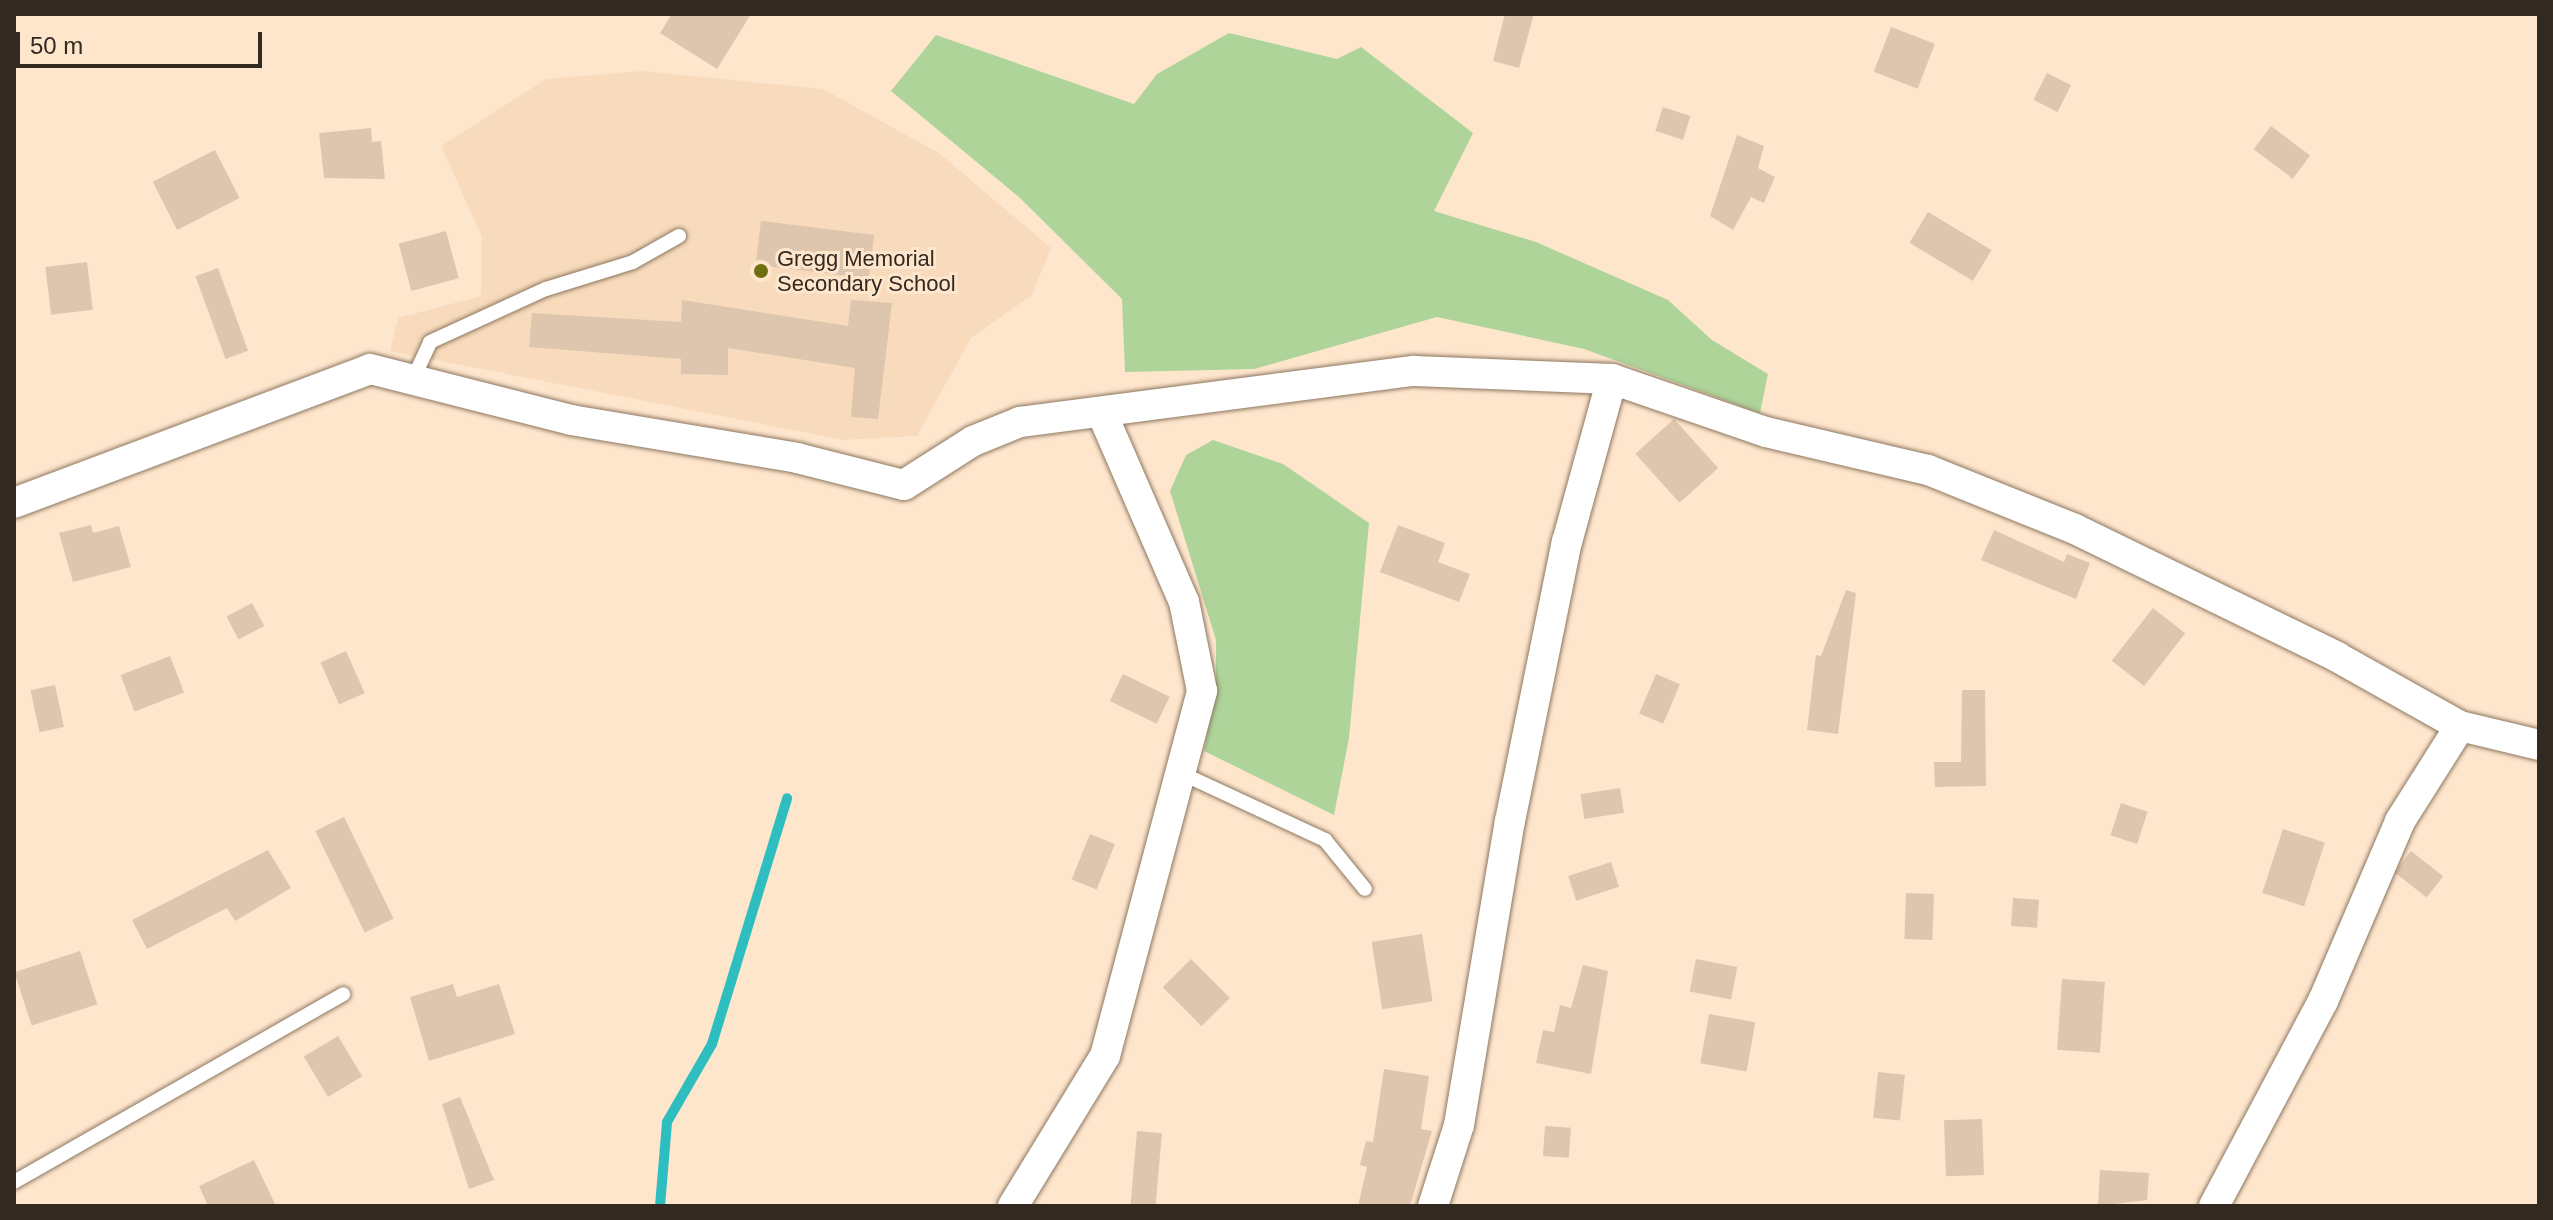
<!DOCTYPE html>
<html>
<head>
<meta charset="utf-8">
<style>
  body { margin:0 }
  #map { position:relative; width:2553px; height:1220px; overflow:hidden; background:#fee6cd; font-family:Helvetica,sans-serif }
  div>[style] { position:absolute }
  .built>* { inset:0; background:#f8dbbc }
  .green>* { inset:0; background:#aed49a }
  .stream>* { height:10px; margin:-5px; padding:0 5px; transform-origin:5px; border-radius:5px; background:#2ebebf }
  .building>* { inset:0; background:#ddc6ad; transform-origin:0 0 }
  .roads { filter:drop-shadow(0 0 2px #8d7760) drop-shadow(0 0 2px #8d7760) }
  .service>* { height:14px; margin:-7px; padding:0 7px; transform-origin:7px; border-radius:7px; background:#fff }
  .minor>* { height:30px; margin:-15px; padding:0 15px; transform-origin:15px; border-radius:15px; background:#fff }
  .dots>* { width:22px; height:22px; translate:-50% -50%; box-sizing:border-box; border:4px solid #fee6cd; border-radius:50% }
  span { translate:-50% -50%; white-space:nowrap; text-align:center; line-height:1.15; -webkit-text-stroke:6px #fee6cd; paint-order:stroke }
  .poi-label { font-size:22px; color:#322920 }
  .left { translate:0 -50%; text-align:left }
  .frame { position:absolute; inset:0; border:16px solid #322920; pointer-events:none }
  .scale { position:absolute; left:16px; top:32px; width:246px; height:36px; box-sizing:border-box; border:4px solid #322920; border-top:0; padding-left:10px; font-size:24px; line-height:28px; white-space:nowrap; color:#322920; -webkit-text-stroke:6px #fee6cd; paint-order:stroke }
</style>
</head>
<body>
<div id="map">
  <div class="built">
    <div style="clip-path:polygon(642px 71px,823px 89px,939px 153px,1051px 248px,1032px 295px,971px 338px,917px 436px,844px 440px,390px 351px,398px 318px,481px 296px,482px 237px,441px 146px,546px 79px)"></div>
  </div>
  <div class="green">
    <div style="clip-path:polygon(1229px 33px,1337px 59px,1361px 47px,1473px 133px,1434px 211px,1536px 242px,1668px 300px,1712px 340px,1768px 374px,1760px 413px,1584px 349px,1437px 317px,1254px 369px,1125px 372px,1122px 299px,1019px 197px,891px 91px,936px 35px,1134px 104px,1157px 74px)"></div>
    <div style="clip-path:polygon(1213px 440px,1283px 464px,1369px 523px,1349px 738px,1334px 815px,1204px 751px,1216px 687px,1216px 640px,1170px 491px,1186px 455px)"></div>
  </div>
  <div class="stream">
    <div style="left:660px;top:1206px;width:84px;rotate:-85.2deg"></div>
    <div style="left:667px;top:1122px;width:90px;rotate:-60deg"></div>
    <div style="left:712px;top:1044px;width:257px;rotate:-73deg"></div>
  </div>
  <div class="building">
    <div style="clip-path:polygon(672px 14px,751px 14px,717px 69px,660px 33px)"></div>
    <div style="clip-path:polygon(1505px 14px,1534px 14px,1519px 68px,1493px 61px)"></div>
    <div style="left:1891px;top:27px;width:47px;height:48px;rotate:21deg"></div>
    <div style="left:2047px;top:73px;width:27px;height:30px;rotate:27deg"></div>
    <div style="left:1663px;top:107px;width:29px;height:25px;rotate:18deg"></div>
    <div style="left:2271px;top:126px;width:49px;height:29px;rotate:37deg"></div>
    <div style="clip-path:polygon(371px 128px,372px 142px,381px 141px,385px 179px,324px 178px,319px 133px)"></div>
    <div style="clip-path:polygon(1737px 135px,1764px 146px,1758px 168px,1775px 177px,1764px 203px,1751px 197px,1733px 230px,1710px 216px)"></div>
    <div style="left:215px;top:150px;width:54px;height:70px;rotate:63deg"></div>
    <div style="left:1928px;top:212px;width:74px;height:36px;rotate:31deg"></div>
    <div style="left:761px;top:221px;width:114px;height:44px;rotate:7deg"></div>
    <div style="left:446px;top:231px;width:49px;height:49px;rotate:75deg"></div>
    <div style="left:87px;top:262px;width:48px;height:42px;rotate:83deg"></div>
    <div style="left:218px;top:268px;width:88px;height:24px;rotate:70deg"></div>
    <div style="clip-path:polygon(682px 300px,848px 326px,851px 300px,892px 303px,878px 419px,851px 417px,855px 368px,728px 348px,728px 375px,681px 374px,681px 359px,529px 347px,532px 313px,681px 322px)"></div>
    <div style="left:1674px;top:419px;width:66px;height:52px;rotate:48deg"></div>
    <div style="clip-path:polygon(91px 525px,93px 533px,119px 526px,131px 567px,73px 582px,59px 533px)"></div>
    <div style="clip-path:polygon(1398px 525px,1445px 543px,1438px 562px,1470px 574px,1459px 602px,1380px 572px)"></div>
    <div style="clip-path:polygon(1994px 530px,2064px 562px,2067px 554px,2090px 563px,2076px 599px,1981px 560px)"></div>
    <div style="clip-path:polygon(1846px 590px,1856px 593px,1838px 734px,1807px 730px,1816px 655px,1821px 656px)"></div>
    <div style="left:252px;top:603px;width:26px;height:29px;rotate:62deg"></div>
    <div style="left:2153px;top:608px;width:41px;height:67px;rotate:38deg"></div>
    <div style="left:346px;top:651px;width:46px;height:28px;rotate:66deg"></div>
    <div style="left:170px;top:656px;width:39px;height:53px;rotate:69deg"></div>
    <div style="left:1123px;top:674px;width:52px;height:30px;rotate:26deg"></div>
    <div style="left:1656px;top:674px;width:26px;height:43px;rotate:23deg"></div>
    <div style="left:55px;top:685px;width:43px;height:25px;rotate:78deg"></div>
    <div style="clip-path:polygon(1962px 690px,1985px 690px,1986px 786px,1935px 787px,1934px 762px,1961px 762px)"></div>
    <div style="left:1620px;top:788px;width:25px;height:40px;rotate:81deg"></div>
    <div style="left:2121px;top:803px;width:28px;height:34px;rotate:18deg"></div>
    <div style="left:344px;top:817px;width:113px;height:32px;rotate:64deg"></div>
    <div style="left:2283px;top:829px;width:44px;height:67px;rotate:18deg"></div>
    <div style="left:1090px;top:834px;width:27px;height:49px;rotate:22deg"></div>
    <div style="clip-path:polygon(268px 850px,291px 888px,235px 921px,227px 908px,147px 949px,132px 920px)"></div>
    <div style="left:2411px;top:851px;width:41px;height:27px;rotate:38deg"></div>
    <div style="left:1611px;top:862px;width:26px;height:45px;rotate:72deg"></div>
    <div style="left:1906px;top:893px;width:28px;height:46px;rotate:2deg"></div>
    <div style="left:2013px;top:898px;width:26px;height:28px;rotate:4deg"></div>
    <div style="left:1422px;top:934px;width:68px;height:51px;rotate:81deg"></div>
    <div style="left:80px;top:951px;width:56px;height:69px;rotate:72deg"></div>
    <div style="left:1191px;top:959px;width:55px;height:40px;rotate:45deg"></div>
    <div style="left:1696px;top:959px;width:42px;height:33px;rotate:11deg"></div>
    <div style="clip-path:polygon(1583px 965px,1608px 971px,1591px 1074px,1536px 1063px,1543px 1030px,1554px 1032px,1560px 1005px,1571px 1008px)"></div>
    <div style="left:2062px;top:979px;width:43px;height:71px;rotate:4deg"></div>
    <div style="clip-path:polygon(453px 984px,457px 997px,499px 984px,515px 1034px,429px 1061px,410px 997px)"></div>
    <div style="left:1709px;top:1014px;width:47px;height:50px;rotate:10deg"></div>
    <div style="left:338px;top:1036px;width:47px;height:40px;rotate:59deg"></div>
    <div style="clip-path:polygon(1384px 1069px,1429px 1076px,1421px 1129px,1432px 1131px,1410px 1206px,1358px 1206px,1367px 1167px,1360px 1165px,1366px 1141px,1373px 1142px)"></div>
    <div style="left:1878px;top:1072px;width:27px;height:46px;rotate:6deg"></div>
    <div style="clip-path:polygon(460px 1097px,494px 1180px,469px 1189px,442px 1104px)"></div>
    <div style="left:1982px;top:1119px;width:56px;height:38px;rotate:88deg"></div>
    <div style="left:1545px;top:1126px;width:26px;height:30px;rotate:4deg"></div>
    <div style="left:1137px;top:1131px;width:25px;height:75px;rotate:5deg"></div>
    <div style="clip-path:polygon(254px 1160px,276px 1206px,208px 1206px,199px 1186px)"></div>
    <div style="clip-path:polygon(2100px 1170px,2149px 1173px,2147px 1200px,2098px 1206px)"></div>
  </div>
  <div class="roads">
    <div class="service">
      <div style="left:414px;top:377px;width:38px;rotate:-65deg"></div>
      <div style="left:430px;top:342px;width:128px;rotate:-24.6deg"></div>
      <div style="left:546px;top:289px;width:91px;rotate:-17.2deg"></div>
      <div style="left:633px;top:262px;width:53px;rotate:-29.5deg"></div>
      <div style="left:1183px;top:774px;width:157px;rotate:24.9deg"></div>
      <div style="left:1325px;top:840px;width:63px;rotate:50.8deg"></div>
      <div style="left:14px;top:1182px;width:379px;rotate:-29.7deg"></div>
    </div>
    <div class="minor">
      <div style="left:14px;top:503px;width:380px;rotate:-20.6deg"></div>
      <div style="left:370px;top:369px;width:207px;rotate:14.2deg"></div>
      <div style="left:571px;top:420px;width:229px;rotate:9.5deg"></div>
      <div style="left:797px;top:458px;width:110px;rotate:14.2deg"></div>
      <div style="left:904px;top:485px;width:82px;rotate:-32.5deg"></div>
      <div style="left:973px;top:441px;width:51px;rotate:-22deg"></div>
      <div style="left:1020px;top:422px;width:398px;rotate:-7.4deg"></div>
      <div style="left:1415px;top:371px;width:197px;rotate:2.3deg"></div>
      <div style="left:1612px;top:379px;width:163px;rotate:19deg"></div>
      <div style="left:1766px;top:432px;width:166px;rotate:13.2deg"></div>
      <div style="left:1928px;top:470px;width:158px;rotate:21.9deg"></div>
      <div style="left:2075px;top:529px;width:292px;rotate:26deg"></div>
      <div style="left:2337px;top:657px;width:141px;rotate:29.3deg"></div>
      <div style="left:2460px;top:726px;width:81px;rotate:13.5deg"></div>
      <div style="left:1013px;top:1206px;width:176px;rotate:-58.5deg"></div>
      <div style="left:1105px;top:1056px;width:378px;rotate:-75.1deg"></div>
      <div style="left:1202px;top:691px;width:91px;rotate:-101.4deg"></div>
      <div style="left:1184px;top:602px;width:206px;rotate:-113.5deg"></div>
      <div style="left:1433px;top:1206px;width:85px;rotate:-72.2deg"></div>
      <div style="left:1459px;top:1125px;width:308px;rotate:-80.5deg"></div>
      <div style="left:1510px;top:821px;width:285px;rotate:-78.5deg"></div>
      <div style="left:1567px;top:542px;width:169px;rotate:-74.6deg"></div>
      <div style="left:2214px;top:1206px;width:232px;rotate:-62deg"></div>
      <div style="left:2323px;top:1001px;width:196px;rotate:-66.8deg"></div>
      <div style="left:2400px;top:821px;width:112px;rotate:-57.7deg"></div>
    </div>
  </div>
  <div class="dots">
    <div style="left:761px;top:271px;background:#6f6e10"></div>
  </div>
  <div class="poi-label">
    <span class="left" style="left:777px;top:271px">Gregg Memorial<br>Secondary School</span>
  </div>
  <div class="frame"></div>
  <div class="scale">50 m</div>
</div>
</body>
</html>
